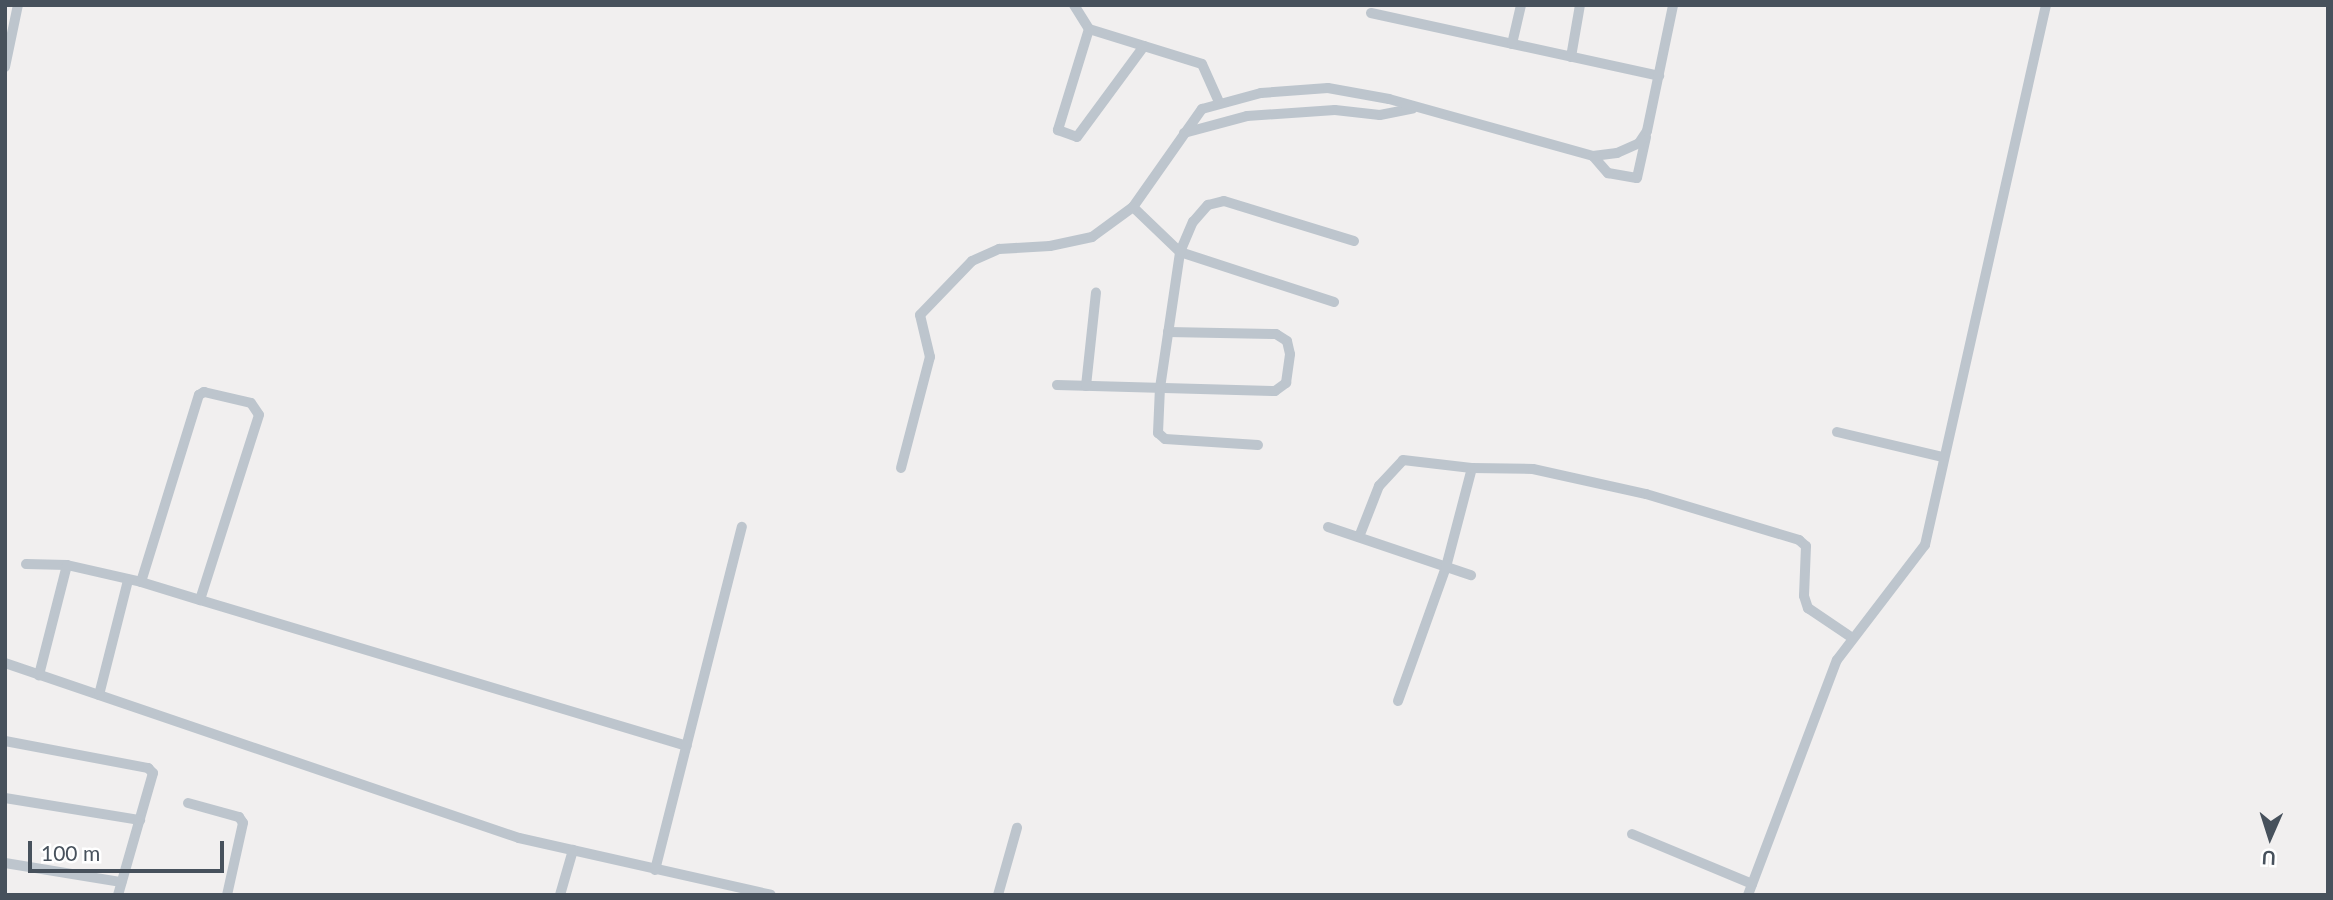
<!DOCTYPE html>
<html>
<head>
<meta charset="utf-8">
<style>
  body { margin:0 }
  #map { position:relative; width:2333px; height:900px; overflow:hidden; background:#f1efef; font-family:Lato,sans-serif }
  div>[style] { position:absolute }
  .minor>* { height:10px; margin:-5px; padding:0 5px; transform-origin:5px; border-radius:5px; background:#bdc5cd }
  span { translate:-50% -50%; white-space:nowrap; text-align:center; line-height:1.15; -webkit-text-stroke:5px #fff; paint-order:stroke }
  .frame { position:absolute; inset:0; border:7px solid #47515c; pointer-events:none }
  .north { position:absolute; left:2235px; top:802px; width:70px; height:70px; -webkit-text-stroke:5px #fff; paint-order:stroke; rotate:183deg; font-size:19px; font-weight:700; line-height:28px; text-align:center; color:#47515c }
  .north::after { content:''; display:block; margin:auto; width:24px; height:32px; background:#47515c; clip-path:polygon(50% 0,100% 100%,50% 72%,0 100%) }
  .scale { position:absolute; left:28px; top:841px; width:196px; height:32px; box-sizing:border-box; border:4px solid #47515c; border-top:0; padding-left:9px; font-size:21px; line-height:24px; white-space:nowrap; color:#47515c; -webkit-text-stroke:5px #fff; paint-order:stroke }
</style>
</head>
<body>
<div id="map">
  <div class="minor">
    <div style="left:1074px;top:5px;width:28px;rotate:58deg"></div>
    <div style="left:1089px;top:29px;width:118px;rotate:17.2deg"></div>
    <div style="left:1202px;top:64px;width:42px;rotate:65.9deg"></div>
    <div style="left:1371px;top:13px;width:295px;rotate:12.3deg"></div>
    <div style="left:1089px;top:29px;width:106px;rotate:107.1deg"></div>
    <div style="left:1058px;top:130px;width:20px;rotate:20deg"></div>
    <div style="left:1077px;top:137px;width:113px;rotate:-53.6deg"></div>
    <div style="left:1512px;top:44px;width:40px;rotate:-77deg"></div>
    <div style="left:1571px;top:57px;width:53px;rotate:-80.2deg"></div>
    <div style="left:5px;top:67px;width:63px;rotate:-78.2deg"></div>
    <div style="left:1184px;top:133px;width:65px;rotate:-15.1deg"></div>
    <div style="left:1247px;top:116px;width:88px;rotate:-3.9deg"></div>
    <div style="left:1335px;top:110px;width:45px;rotate:6.3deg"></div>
    <div style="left:1380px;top:115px;width:33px;rotate:-11deg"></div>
    <div style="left:1593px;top:156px;width:23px;rotate:49deg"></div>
    <div style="left:1608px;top:173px;width:29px;rotate:10deg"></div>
    <div style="left:1637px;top:178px;width:42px;rotate:-77.6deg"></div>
    <div style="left:1133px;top:207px;width:65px;rotate:43.8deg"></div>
    <div style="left:1180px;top:252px;width:162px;rotate:18deg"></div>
    <div style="left:1057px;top:385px;width:218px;rotate:1.6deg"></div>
    <div style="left:1275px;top:391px;width:14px;rotate:-36deg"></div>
    <div style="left:1286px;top:383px;width:29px;rotate:-82deg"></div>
    <div style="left:1290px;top:354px;width:13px;rotate:-103deg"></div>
    <div style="left:1287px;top:341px;width:13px;rotate:-148deg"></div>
    <div style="left:1276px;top:334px;width:108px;rotate:-178.9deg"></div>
    <div style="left:1086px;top:386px;width:94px;rotate:-83.9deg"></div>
    <div style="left:1837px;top:432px;width:109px;rotate:13.3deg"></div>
    <div style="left:1258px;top:445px;width:93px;rotate:-176.3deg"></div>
    <div style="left:1165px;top:439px;width:9px;rotate:-139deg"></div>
    <div style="left:1158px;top:433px;width:45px;rotate:-87.5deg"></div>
    <div style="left:1160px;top:388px;width:137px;rotate:-81.6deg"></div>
    <div style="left:1180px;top:252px;width:33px;rotate:-67deg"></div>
    <div style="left:1193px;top:222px;width:23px;rotate:-49deg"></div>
    <div style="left:1208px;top:205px;width:16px;rotate:-14deg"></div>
    <div style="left:1224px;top:201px;width:136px;rotate:17.1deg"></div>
    <div style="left:901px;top:468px;width:115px;rotate:-75.4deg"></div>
    <div style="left:930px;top:357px;width:43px;rotate:-103.4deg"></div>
    <div style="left:920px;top:315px;width:75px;rotate:-46.1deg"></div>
    <div style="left:972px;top:261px;width:30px;rotate:-24deg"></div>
    <div style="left:999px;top:249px;width:51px;rotate:-3.4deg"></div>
    <div style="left:1050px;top:246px;width:43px;rotate:-12.1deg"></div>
    <div style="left:1092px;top:237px;width:51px;rotate:-36.2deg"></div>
    <div style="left:1133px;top:207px;width:120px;rotate:-54.9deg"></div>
    <div style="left:1202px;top:109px;width:61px;rotate:-15.2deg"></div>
    <div style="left:1261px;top:93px;width:67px;rotate:-4.3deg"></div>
    <div style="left:1328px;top:88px;width:62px;rotate:10.2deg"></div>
    <div style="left:1389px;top:99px;width:212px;rotate:15.6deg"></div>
    <div style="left:1593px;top:156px;width:24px;rotate:-7deg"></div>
    <div style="left:1617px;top:153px;width:24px;rotate:-24deg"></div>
    <div style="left:1639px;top:143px;width:14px;rotate:-56deg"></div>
    <div style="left:1647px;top:131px;width:129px;rotate:-78.3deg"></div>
    <div style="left:1328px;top:527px;width:151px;rotate:18.6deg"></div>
    <div style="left:1359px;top:537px;width:55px;rotate:-68.6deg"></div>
    <div style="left:1379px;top:486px;width:35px;rotate:-47deg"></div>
    <div style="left:1403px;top:460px;width:69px;rotate:6.6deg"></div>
    <div style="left:26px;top:564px;width:41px;rotate:1.4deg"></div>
    <div style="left:67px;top:565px;width:114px;rotate:104.3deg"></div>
    <div style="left:67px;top:565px;width:76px;rotate:12.9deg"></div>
    <div style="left:141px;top:582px;width:196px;rotate:-72.8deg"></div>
    <div style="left:199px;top:395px;width:6px;rotate:-31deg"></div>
    <div style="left:204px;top:392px;width:48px;rotate:13.2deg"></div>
    <div style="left:251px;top:403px;width:14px;rotate:56deg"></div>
    <div style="left:259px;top:415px;width:194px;rotate:107.7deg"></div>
    <div style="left:200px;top:600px;width:508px;rotate:16.69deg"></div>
    <div style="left:141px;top:582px;width:62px;rotate:17deg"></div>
    <div style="left:5px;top:663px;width:543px;rotate:18.8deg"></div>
    <div style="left:519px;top:838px;width:258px;rotate:12.7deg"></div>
    <div style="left:99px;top:695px;width:119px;rotate:-75.8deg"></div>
    <div style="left:1398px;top:701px;width:142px;rotate:-70.3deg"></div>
    <div style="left:1446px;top:567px;width:102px;rotate:-75.3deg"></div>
    <div style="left:1472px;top:468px;width:61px;rotate:0.9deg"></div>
    <div style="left:1533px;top:469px;width:116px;rotate:12.5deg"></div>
    <div style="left:1646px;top:494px;width:160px;rotate:16.7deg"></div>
    <div style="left:1799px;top:540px;width:9px;rotate:41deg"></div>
    <div style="left:1806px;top:546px;width:50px;rotate:92.3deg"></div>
    <div style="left:1804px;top:596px;width:13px;rotate:72deg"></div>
    <div style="left:1808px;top:608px;width:52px;rotate:34deg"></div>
    <div style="left:5px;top:741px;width:146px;rotate:10.7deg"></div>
    <div style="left:148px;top:768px;width:7px;rotate:45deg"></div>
    <div style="left:153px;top:773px;width:127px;rotate:106deg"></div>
    <div style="left:5px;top:798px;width:137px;rotate:9.3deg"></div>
    <div style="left:188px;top:803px;width:53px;rotate:15.4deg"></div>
    <div style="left:239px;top:817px;width:7px;rotate:56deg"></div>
    <div style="left:243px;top:823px;width:74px;rotate:102.5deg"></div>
    <div style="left:1632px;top:834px;width:130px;rotate:22.6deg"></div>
    <div style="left:5px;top:863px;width:118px;rotate:9.3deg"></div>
    <div style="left:655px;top:870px;width:354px;rotate:-75.8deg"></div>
    <div style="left:560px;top:895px;width:47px;rotate:-73.9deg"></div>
    <div style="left:998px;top:895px;width:70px;rotate:-74.2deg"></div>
    <div style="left:1748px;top:895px;width:251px;rotate:-69.3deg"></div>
    <div style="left:1837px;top:660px;width:145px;rotate:-52.6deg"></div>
    <div style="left:1925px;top:545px;width:553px;rotate:-77.37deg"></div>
  </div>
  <div class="frame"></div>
  <div class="north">U</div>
  <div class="scale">100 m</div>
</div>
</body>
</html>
